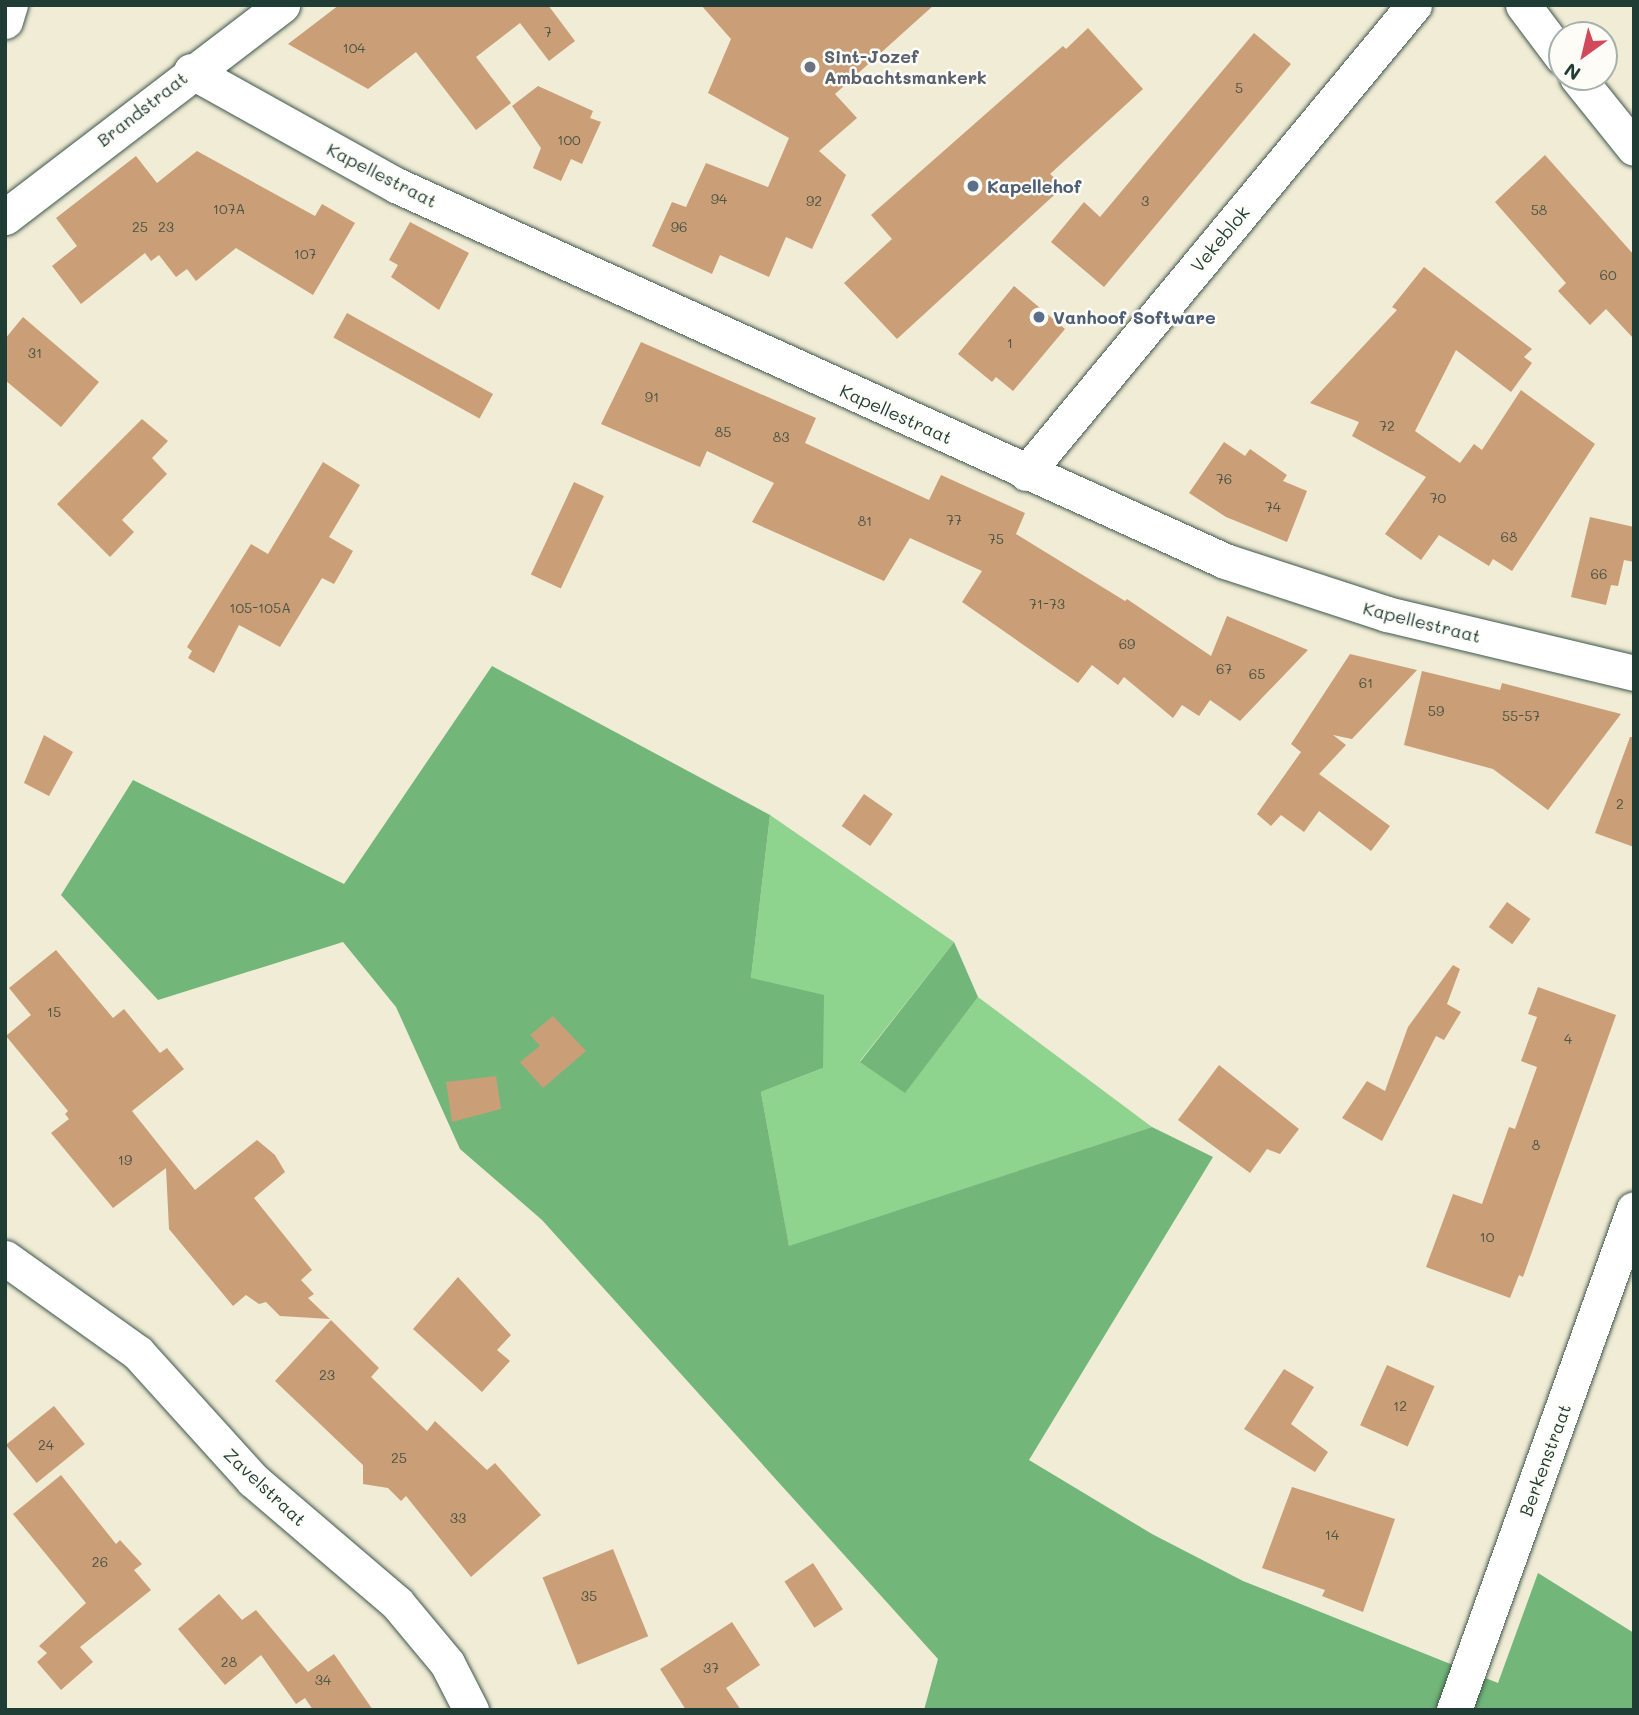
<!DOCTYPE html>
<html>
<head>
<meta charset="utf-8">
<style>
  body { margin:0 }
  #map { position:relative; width:1639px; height:1715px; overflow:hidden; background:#f1ecd5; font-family:Mali,sans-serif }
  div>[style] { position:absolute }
  .green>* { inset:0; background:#8ed48e }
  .forest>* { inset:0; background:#72b679 }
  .building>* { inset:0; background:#ca9e77; transform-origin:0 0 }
  .roads { filter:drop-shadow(0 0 2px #3e574c) drop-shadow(0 0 2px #3e574c) }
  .minor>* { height:35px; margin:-17.5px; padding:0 17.5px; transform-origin:17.5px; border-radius:17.5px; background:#fff }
  .dots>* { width:19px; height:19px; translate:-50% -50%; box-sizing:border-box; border:4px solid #fdfcf7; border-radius:50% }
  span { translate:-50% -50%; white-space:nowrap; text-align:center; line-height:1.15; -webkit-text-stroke:5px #fdfcf7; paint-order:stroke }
  .number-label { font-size:14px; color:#4a5545 }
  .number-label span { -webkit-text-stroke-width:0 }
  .worship-label { font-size:18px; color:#5b616d; font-weight:700 }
  .left { translate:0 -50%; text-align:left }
  .street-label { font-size:18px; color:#1f3d34 }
  .service-label { font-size:18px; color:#4e5e75; font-weight:700 }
  .frame { position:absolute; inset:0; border:7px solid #1f3d34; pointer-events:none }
  .north { position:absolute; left:1548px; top:21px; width:70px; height:70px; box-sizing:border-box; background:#fdfcf7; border:2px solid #a4b0a9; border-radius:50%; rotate:214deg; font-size:19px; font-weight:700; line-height:28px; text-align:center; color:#1f3d34 }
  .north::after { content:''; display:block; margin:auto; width:24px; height:32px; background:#d1495b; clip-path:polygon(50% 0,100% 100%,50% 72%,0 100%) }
</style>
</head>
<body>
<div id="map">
  <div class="green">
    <div style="clip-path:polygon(770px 815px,954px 942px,860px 1061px,905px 1092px,978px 997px,1152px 1127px,789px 1247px,761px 1092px,823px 1068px,751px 978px)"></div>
  </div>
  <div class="forest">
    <div style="clip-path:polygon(492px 666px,770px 815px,751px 978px,824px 995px,823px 1068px,761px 1092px,789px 1246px,1152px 1127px,1213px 1157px,1029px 1460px,1152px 1534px,1243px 1581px,1498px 1683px,1538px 1573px,1634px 1633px,1634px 1710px,924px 1710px,938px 1659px,542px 1220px,460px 1149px,396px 1007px,343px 942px,158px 1000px,61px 895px,133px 780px,344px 884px)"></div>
    <div style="clip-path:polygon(954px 942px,978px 997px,905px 1093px,860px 1062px)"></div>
  </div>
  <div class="building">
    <div style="clip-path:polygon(339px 5px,548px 5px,575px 41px,549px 61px,520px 23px,476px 57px,511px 103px,476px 130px,416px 52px,368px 89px,288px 44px)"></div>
    <div style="clip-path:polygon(701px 5px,934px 5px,835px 94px,857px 118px,819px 151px,846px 175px,812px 249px,786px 237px,769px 277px,720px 255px,712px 274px,652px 246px,672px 202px,686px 207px,706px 163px,768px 187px,789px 138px,708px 93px,731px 39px)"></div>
    <div style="clip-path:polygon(1088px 28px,1143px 89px,1050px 174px,1064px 186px,897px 339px,844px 283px,892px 239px,871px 215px,1063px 46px,1066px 49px)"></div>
    <div style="clip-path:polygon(1254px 33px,1291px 64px,1104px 287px,1051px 242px,1084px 202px,1100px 217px)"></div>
    <div style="clip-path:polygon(538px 86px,593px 111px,590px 118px,601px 122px,582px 164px,571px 159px,561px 181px,533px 168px,541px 148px,512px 106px)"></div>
    <div style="clip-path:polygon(197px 151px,315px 216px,322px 204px,355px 223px,313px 295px,236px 248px,196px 281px,187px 269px,176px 277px,159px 255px,151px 261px,145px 253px,81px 304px,52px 266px,77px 246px,56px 218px,136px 156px,157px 183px)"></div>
    <div style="clip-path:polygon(1545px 155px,1634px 255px,1634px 339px,1606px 309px,1590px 325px,1558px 291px,1566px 283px,1495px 202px)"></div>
    <div style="clip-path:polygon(410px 222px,469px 253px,439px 310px,391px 277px,398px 265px,389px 260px)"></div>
    <div style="clip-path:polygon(1424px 267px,1532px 349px,1524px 357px,1532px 363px,1511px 392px,1456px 350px,1415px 431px,1460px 463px,1474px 444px,1482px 450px,1521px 390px,1595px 444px,1512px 571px,1493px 559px,1489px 566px,1439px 535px,1421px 560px,1385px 534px,1426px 477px,1352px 436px,1359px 422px,1310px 403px,1397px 310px,1392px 307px)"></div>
    <div style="clip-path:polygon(1014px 286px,1065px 329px,1013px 391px,996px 377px,992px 382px,958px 354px)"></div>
    <div style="left:347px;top:313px;width:167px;height:28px;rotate:29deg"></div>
    <div style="clip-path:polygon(23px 317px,99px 382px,61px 427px,5px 380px,5px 339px)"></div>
    <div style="clip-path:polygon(641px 342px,816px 418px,805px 443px,929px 500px,941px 475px,1025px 513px,1016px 534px,1125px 601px,1127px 599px,1211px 656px,1227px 616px,1308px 650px,1240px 721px,1210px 700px,1199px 716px,1182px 705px,1173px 718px,1124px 677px,1118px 685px,1092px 665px,1078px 683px,962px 602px,982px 571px,910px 538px,884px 581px,752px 522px,774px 483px,707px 451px,700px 467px,601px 424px)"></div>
    <div style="clip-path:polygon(142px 419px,168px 441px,152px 458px,167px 474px,122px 520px,134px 532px,110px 557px,57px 504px)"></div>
    <div style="clip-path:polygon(1224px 442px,1245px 456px,1250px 449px,1287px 475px,1283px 481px,1307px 491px,1287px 542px,1226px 517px,1189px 493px)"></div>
    <div style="clip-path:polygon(323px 462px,360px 485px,329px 537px,353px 551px,334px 584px,322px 578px,280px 647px,239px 625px,214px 673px,188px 658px,192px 651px,187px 647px,251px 544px,268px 554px)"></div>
    <div style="left:574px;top:482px;width:33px;height:102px;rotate:25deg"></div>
    <div style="clip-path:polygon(1590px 517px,1634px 527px,1634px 562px,1624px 560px,1618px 586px,1611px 585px,1606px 605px,1571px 597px)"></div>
    <div style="clip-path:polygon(1350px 654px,1417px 670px,1352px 739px,1333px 735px,1346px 745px,1319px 774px,1390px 826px,1371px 851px,1319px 811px,1304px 832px,1281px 815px,1271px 826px,1257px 814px,1301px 752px,1291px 744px)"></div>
    <div style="clip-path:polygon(1422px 671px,1500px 690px,1502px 683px,1621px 714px,1548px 810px,1493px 769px,1404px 745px)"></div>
    <div style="clip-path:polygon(44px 735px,73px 752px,49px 796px,24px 783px)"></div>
    <div style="clip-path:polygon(1630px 737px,1634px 737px,1634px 847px,1595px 833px)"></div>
    <div style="left:864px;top:794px;width:35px;height:39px;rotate:35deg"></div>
    <div style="left:1507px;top:902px;width:29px;height:31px;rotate:36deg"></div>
    <div style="clip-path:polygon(56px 950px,113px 1018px,124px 1009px,160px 1053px,167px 1048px,184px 1069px,132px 1111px,195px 1190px,257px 1140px,275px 1155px,285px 1172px,254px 1198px,312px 1270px,301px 1280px,314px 1294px,308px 1298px,330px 1319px,280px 1316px,266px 1302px,259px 1304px,246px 1295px,233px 1306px,169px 1229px,166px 1168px,113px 1208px,51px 1133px,69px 1119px,65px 1114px,68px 1111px,6px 1036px,31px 1015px,9px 988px)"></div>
    <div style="clip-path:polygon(1453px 965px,1460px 969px,1447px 1004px,1461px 1012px,1444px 1040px,1436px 1036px,1382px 1141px,1342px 1118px,1367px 1081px,1385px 1091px,1408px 1027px)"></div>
    <div style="clip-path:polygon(1538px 987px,1616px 1015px,1523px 1277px,1519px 1275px,1510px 1298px,1426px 1267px,1453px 1194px,1482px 1204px,1509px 1127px,1515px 1129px,1537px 1067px,1521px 1061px,1537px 1017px,1528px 1014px)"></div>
    <div style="clip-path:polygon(553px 1016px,586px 1051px,543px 1088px,520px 1062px,540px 1046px,530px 1035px)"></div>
    <div style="clip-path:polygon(1219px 1065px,1299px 1129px,1280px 1154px,1267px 1149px,1250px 1173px,1178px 1120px)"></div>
    <div style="clip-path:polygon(496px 1076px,501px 1109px,452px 1122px,446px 1082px)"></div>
    <div style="clip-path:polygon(458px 1277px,511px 1335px,497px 1350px,510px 1361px,482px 1392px,413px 1329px)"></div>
    <div style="clip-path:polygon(331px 1320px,379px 1368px,371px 1377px,427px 1431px,435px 1421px,487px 1470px,495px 1463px,541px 1515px,471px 1577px,406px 1496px,401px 1501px,388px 1488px,363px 1484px,363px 1465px,275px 1381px)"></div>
    <div style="left:1387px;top:1365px;width:52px;height:66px;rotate:24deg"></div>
    <div style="clip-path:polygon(1284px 1369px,1314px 1387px,1291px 1424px,1328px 1452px,1315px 1472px,1244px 1429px)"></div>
    <div style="left:54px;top:1406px;width:49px;height:62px;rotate:51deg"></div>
    <div style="clip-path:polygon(61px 1475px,116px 1544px,120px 1540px,142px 1564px,134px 1570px,151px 1590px,80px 1647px,93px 1662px,61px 1690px,37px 1662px,47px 1653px,39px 1646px,86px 1603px,13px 1514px)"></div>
    <div style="clip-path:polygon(1292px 1487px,1395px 1519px,1363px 1612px,1322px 1596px,1325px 1590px,1262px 1568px)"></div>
    <div style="left:613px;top:1549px;width:94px;height:76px;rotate:68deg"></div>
    <div style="left:813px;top:1563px;width:55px;height:34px;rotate:57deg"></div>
    <div style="clip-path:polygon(219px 1594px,242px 1620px,256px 1610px,308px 1672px,334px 1654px,373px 1710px,313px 1710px,305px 1698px,296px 1704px,261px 1655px,225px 1685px,178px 1629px)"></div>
    <div style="clip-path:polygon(732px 1622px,760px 1665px,726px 1688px,741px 1710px,686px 1710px,660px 1669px)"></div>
  </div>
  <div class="roads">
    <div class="minor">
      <div style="left:1523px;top:5px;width:65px;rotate:53.1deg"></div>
      <div style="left:5px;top:21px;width:17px;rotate:-73deg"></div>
      <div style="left:191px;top:71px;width:237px;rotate:29.1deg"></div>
      <div style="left:398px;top:186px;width:908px;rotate:24.39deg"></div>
      <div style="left:1225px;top:561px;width:170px;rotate:18.1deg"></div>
      <div style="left:1387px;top:614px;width:254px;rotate:13.4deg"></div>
      <div style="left:1577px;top:77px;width:91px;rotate:51.2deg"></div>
      <div style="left:5px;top:217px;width:349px;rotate:-37.4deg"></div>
      <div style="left:1026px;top:473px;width:608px;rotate:-50.34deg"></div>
      <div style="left:5px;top:1258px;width:163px;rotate:35.5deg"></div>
      <div style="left:138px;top:1353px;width:171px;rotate:47.8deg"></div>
      <div style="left:253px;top:1480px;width:189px;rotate:40.5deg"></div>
      <div style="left:397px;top:1603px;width:78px;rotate:50.2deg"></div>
      <div style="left:447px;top:1663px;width:53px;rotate:62.9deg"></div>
      <div style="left:1454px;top:1710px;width:532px;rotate:-70.24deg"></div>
    </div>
  </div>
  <div class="dots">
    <div style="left:810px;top:67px;background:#6b7280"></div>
    <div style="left:973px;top:186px;background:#5c6f8a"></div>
    <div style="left:1039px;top:317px;background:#5c6f8a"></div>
  </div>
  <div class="number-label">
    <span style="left:548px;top:32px">7</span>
    <span style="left:354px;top:48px">104</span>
    <span style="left:1239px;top:88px">5</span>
    <span style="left:569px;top:140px">100</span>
    <span style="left:719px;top:199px">94</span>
    <span style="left:814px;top:201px">92</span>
    <span style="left:1145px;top:201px">3</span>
    <span style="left:229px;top:209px">107A</span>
    <span style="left:1539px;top:210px">58</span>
    <span style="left:140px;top:227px">25</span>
    <span style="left:166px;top:227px">23</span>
    <span style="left:679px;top:227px">96</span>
    <span style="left:305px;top:254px">107</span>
    <span style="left:1608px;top:275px">60</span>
    <span style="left:1010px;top:343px">1</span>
    <span style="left:35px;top:353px">31</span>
    <span style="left:652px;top:397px">91</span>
    <span style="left:1387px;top:426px">72</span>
    <span style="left:723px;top:432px">85</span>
    <span style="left:781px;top:437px">83</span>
    <span style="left:1224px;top:479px">76</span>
    <span style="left:1438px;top:498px">70</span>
    <span style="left:1273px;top:507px">74</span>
    <span style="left:954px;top:520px">77</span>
    <span style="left:865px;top:521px">81</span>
    <span style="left:1509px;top:537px">68</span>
    <span style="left:996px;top:539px">75</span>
    <span style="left:1599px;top:574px">66</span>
    <span style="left:1047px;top:604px">71-73</span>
    <span style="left:260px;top:608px">105-105A</span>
    <span style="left:1127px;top:644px">69</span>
    <span style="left:1224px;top:669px">67</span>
    <span style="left:1257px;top:674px">65</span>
    <span style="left:1366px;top:683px">61</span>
    <span style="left:1436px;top:711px">59</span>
    <span style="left:1521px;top:716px">55-57</span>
    <span style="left:1620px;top:804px">2</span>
    <span style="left:54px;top:1012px">15</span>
    <span style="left:1568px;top:1039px">4</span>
    <span style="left:1536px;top:1145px">8</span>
    <span style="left:125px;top:1160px">19</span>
    <span style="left:1487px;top:1237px">10</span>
    <span style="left:327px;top:1375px">23</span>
    <span style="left:1400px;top:1406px">12</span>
    <span style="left:46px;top:1445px">24</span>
    <span style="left:399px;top:1458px">25</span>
    <span style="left:458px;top:1518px">33</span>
    <span style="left:1332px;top:1535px">14</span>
    <span style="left:100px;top:1562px">26</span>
    <span style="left:589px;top:1596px">35</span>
    <span style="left:229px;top:1662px">28</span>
    <span style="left:711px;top:1668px">37</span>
    <span style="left:323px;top:1680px">34</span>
  </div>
  <div class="worship-label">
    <span class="left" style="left:824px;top:67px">Sint-Jozef<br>Ambachtsmankerk</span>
  </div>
  <div class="street-label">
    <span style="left:142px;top:109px;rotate:-38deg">Brandstraat</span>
    <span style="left:382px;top:175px;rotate:27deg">Kapellestraat</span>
    <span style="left:1220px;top:239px;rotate:-50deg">Vekeblok</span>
    <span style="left:896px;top:414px;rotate:24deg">Kapellestraat</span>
    <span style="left:1422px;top:622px;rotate:14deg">Kapellestraat</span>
    <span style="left:1545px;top:1460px;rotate:-70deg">Berkenstraat</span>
    <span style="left:265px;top:1487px;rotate:43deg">Zavelstraat</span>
  </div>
  <div class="service-label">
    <span class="left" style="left:987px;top:186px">Kapellehof</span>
    <span class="left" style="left:1053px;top:317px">Vanhoof Software</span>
  </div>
  <div class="frame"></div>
  <div class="north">N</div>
</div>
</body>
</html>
